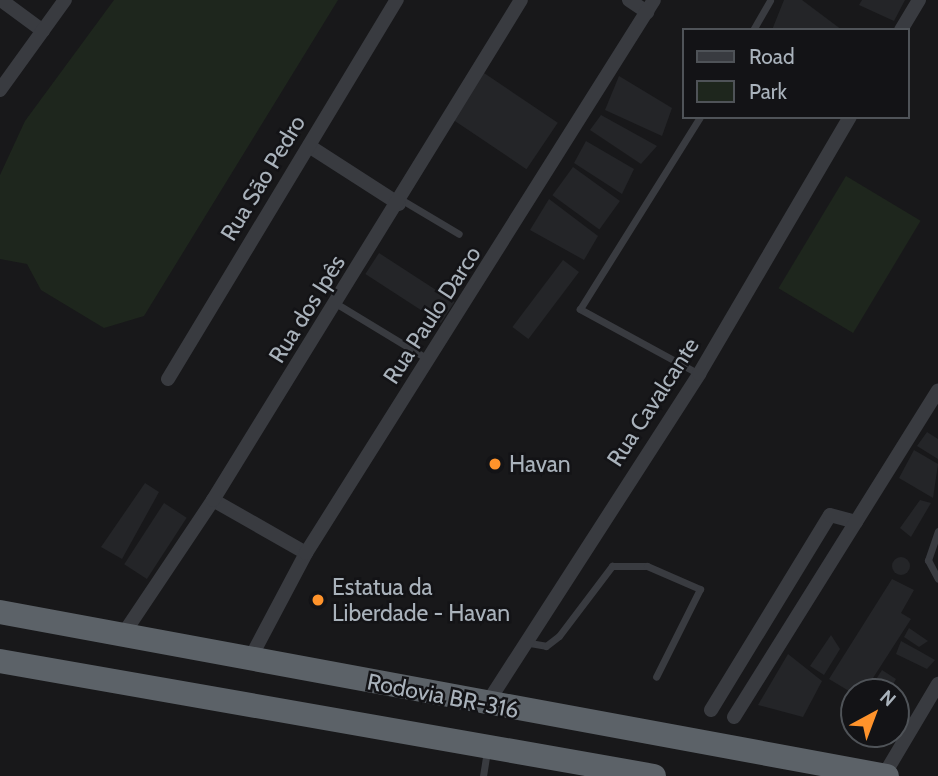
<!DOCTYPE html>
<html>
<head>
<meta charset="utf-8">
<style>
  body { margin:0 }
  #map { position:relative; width:938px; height:776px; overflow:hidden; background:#18181a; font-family:Cabin,sans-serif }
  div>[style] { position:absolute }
  .built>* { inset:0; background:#242528; transform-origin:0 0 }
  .round { border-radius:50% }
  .green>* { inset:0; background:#1e261d; transform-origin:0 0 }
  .service>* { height:7px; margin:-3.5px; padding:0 3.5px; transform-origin:3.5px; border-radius:3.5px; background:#393b40 }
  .minor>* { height:14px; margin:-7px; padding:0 7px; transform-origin:7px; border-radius:7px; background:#393b40 }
  .trunk>* { height:24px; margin:-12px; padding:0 12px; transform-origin:12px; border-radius:12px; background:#5c6268 }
  .dots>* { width:19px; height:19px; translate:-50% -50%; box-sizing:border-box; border:4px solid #131316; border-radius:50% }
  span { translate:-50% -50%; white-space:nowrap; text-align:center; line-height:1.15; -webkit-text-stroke:5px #131316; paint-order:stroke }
  .street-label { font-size:23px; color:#a9b2bb }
  .poi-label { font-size:23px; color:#a9b2bb }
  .left { translate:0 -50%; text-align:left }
  .legend { position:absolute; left:682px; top:28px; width:228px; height:91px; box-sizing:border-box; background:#131316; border:2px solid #4f5358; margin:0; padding:9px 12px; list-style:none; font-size:21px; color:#a9b2bb }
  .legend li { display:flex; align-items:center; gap:14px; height:35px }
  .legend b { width:35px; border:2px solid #4f5358 }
  .north { position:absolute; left:840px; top:678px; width:70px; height:70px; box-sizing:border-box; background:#131316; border:2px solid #4f5358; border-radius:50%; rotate:41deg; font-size:19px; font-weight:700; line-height:28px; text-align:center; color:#a9b2bb }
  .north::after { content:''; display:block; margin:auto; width:24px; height:32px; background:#ff932b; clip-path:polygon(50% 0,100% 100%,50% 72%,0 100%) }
</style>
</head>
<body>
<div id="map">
  <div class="built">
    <div style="clip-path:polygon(784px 0,802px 0,842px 30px,772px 30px)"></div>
    <div style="clip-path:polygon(862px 0,905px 0,894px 21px,859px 5px)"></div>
    <div style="left:484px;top:73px;width:89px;height:56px;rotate:34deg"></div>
    <div style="clip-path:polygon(619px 76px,672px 108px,662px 136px,605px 110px)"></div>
    <div style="clip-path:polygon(601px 115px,657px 146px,641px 164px,590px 130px)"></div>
    <div style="clip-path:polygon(586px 141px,634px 169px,622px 194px,574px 163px)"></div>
    <div style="left:573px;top:167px;width:58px;height:35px;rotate:36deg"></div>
    <div style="clip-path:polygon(549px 199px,598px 236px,584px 260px,530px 230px)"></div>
    <div style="left:379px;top:253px;width:90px;height:25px;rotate:33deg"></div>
    <div style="left:563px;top:260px;width:20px;height:84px;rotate:37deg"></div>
    <div style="clip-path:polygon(927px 432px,938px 439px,938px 459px,917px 446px)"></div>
    <div style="clip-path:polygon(914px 450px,938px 464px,933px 498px,899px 478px)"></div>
    <div style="clip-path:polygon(145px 483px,159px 492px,122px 559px,101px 547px)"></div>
    <div style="clip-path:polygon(920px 500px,931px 503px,911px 537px,900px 528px)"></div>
    <div style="left:164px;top:503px;width:27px;height:73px;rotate:33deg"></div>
    <div class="round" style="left:892px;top:557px;width:18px;height:18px"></div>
    <div style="clip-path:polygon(892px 579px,914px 590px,901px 613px,911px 619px,864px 692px,854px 694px,829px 679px)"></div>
    <div style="clip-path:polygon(909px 628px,928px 641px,919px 647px,904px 637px)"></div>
    <div style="clip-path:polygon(831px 635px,840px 649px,824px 675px,810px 666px)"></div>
    <div style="clip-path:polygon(901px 641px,921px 652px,935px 660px,927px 669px,896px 654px)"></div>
    <div style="clip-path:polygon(788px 654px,822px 681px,803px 717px,758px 705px)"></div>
    <div style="clip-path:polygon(882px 670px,896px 679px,889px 692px,868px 692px)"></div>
  </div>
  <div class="green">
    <div style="clip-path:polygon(114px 0,338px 0,144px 316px,104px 328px,41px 290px,27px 264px,0 259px,0 175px,25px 121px)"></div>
    <div style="left:846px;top:176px;width:87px;height:131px;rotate:31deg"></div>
  </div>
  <div class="service">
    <div style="left:753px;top:30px;width:34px;rotate:-60deg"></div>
    <div style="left:402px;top:200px;width:66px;rotate:30.8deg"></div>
    <div style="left:337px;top:304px;width:108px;rotate:31.3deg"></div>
    <div style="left:699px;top:374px;width:136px;rotate:-151.4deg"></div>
    <div style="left:580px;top:309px;width:226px;rotate:-58deg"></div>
    <div style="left:938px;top:531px;width:31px;rotate:109deg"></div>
    <div style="left:928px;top:560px;width:21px;rotate:62deg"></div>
    <div style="left:524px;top:642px;width:22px;rotate:10deg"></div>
    <div style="left:546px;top:646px;width:16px;rotate:-38deg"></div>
    <div style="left:559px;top:636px;width:88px;rotate:-52.9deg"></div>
    <div style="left:612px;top:566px;width:35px"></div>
    <div style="left:647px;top:566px;width:58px;rotate:23.5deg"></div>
    <div style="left:700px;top:589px;width:98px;rotate:116.6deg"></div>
    <div style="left:483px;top:776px;width:24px;rotate:-81deg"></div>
  </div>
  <div class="minor">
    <div style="left:1px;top:0;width:52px;rotate:36.4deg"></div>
    <div style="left:629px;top:0;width:22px;rotate:34deg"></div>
    <div style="left:901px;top:30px;width:35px;rotate:-59deg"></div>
    <div style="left:0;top:90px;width:111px;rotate:-54.2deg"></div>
    <div style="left:309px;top:146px;width:107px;rotate:32.8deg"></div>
    <div style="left:168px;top:379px;width:443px;rotate:-58.9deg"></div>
    <div style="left:213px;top:500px;width:107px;rotate:29.7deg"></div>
    <div style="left:122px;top:636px;width:164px;rotate:-56.2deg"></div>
    <div style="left:213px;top:500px;width:587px;rotate:-58.37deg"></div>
    <div style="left:251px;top:657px;width:118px;rotate:-62.1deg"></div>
    <div style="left:306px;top:553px;width:653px;rotate:-57.82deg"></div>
    <div style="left:486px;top:705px;width:394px;rotate:-57.2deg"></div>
    <div style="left:699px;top:374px;width:298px;rotate:-59.6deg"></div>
    <div style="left:711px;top:710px;width:228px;rotate:-58.6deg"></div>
    <div style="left:830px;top:515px;width:27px;rotate:15deg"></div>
    <div style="left:734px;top:717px;width:385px;rotate:-58deg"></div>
    <div style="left:884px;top:775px;width:106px;rotate:-59.3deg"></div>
  </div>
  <div class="trunk">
    <div style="left:0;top:612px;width:902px;rotate:10.48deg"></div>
    <div style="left:0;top:661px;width:664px;rotate:9.97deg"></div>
  </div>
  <div class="dots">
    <div style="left:495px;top:464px;background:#ff932b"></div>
    <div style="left:318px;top:600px;background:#ff932b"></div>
  </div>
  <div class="street-label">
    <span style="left:263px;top:178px;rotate:-59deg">Rua São Pedro</span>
    <span style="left:307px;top:309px;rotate:-58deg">Rua dos Ipês</span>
    <span style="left:432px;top:315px;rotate:-57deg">Rua Paulo Darco</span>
    <span style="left:653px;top:402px;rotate:-57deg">Rua Cavalcante</span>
    <span style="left:443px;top:696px;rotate:11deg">Rodovia BR-316</span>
  </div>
  <div class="poi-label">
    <span class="left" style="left:509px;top:464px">Havan</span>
    <span class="left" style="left:332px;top:600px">Estatua da<br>Liberdade - Havan</span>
  </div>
  <ul class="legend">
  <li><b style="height:9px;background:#393b40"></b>Road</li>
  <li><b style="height:19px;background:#1e261d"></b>Park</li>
  </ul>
  <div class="north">N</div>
</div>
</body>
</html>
